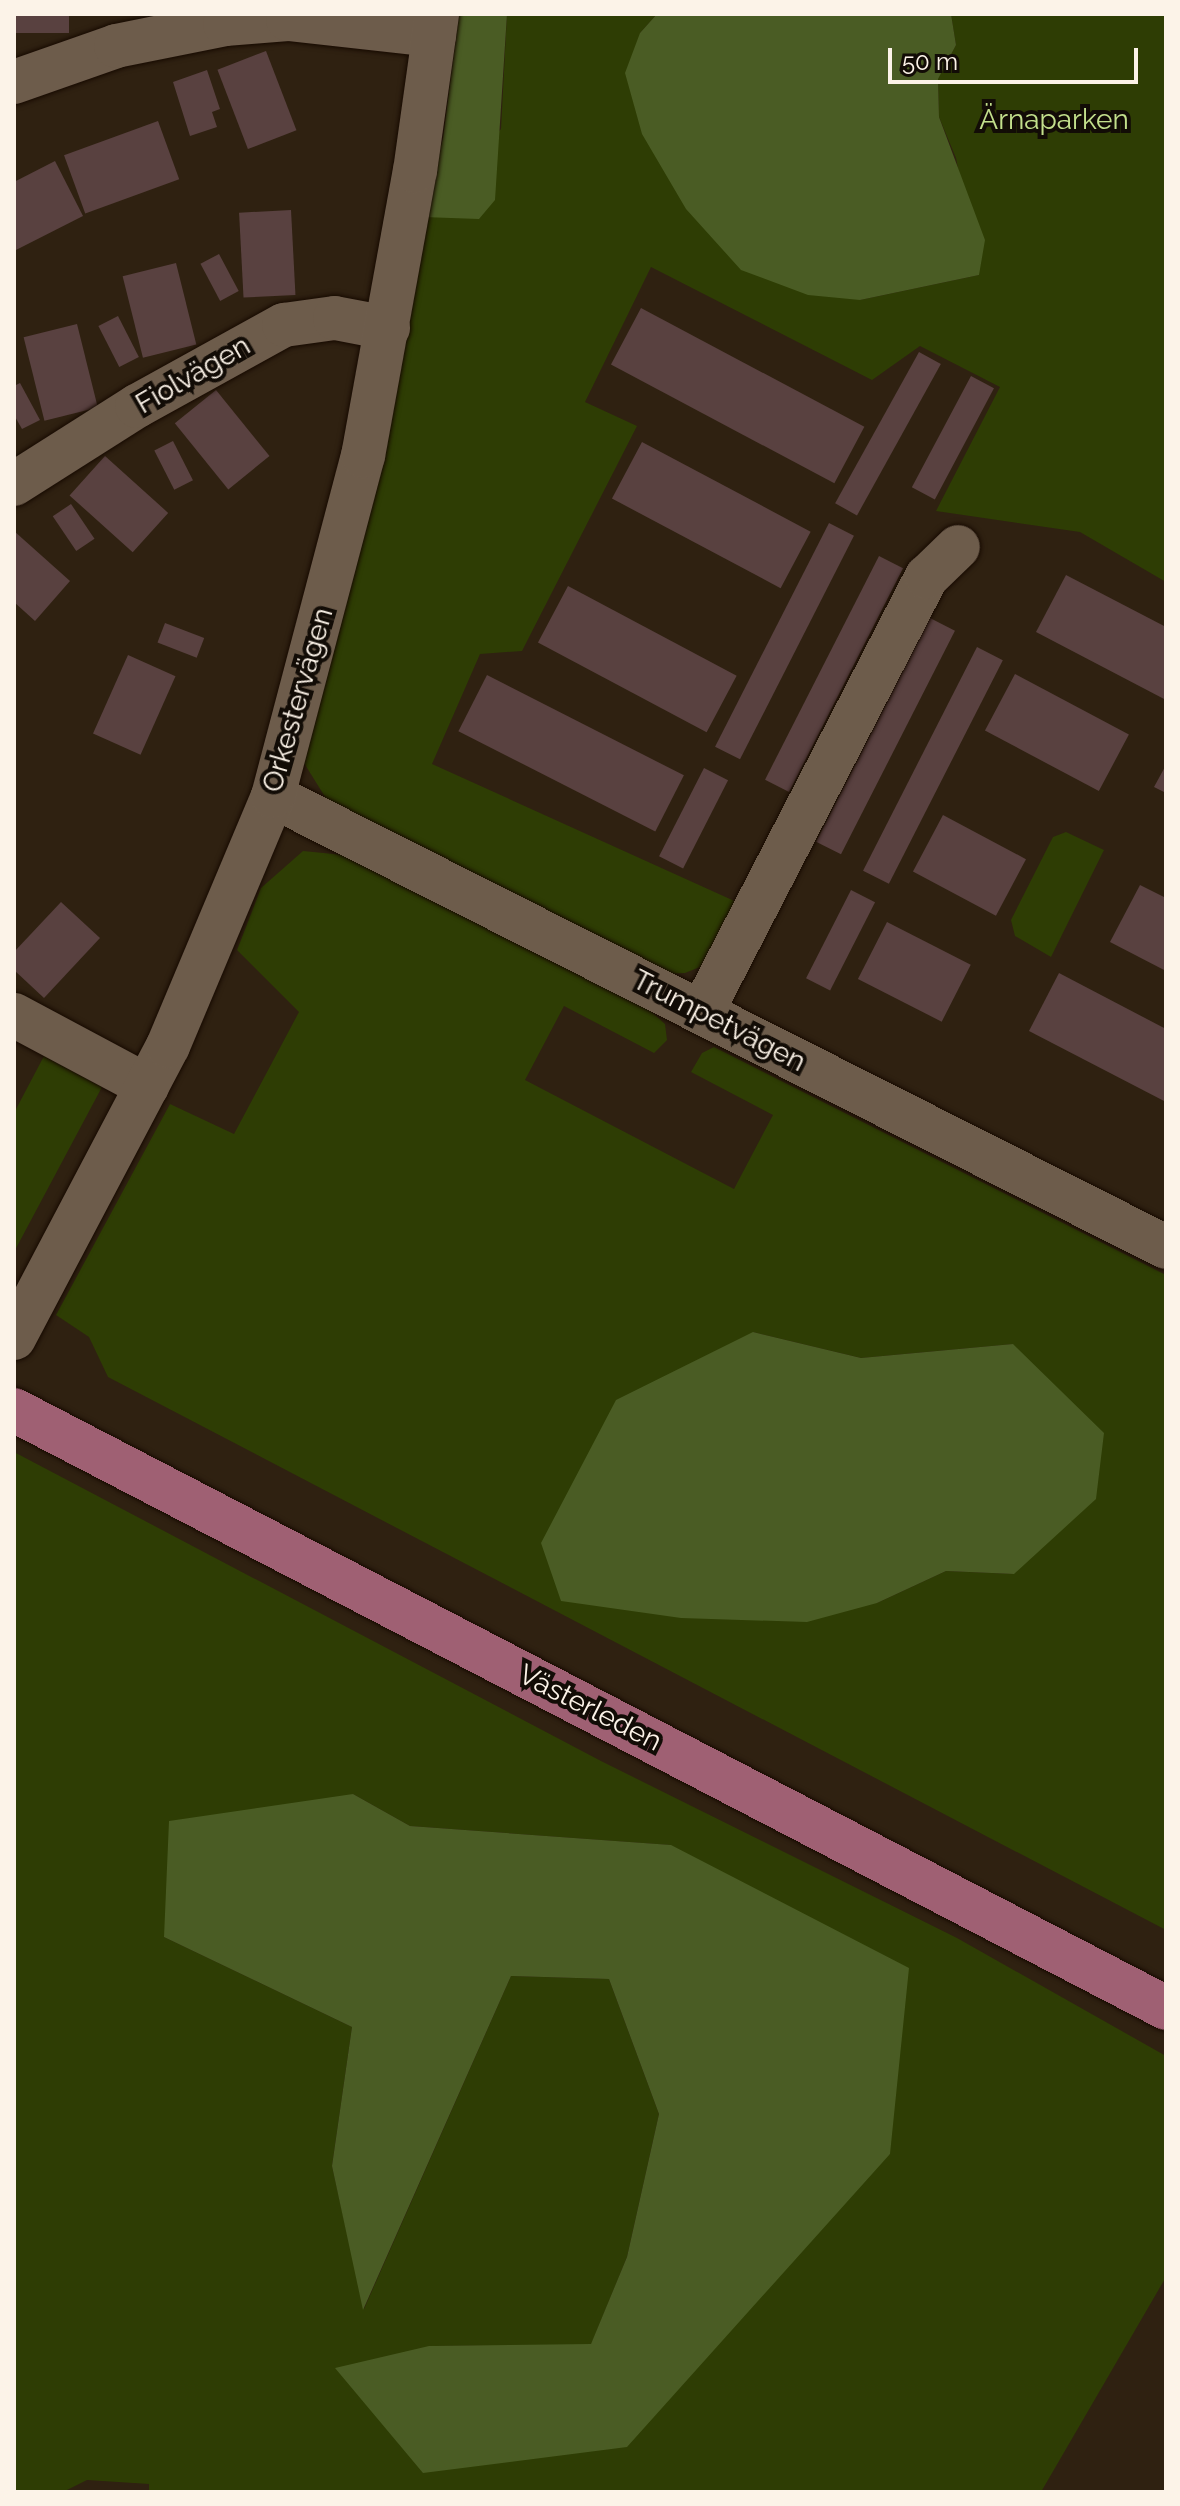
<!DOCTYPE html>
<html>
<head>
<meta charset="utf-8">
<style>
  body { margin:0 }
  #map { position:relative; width:1180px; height:2506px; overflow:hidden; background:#2f2111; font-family:Raleway,sans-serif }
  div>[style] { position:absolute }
  .green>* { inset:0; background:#2e3d04 }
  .forest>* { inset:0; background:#4a5c24 }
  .building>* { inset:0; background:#594140; transform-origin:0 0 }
  .roads { filter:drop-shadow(0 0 2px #170a00) drop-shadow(0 0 2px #170a00) }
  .minor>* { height:44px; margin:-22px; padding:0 22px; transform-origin:22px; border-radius:22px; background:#6d5c4b }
  .major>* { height:44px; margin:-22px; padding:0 22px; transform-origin:22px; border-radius:22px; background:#9f6073 }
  span { translate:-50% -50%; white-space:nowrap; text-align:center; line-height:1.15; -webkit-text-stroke:8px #120c06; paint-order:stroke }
  .park-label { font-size:28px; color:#c3e08c }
  .street-label { font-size:28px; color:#fcf3e8 }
  .frame { position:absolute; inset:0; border:16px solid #fcf3e8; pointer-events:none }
  .scale { position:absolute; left:888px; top:48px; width:250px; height:36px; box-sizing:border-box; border:4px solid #fcf3e8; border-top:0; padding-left:10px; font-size:24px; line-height:28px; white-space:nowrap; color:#fcf3e8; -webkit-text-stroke:6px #120c06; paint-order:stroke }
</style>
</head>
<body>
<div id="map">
  <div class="green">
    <div style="clip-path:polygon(507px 14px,657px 14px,640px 33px,860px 300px,979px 275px,956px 158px,939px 117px,938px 78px,956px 45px,951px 14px,1166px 14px,1166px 582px,1080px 532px,936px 511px,1000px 387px,920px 346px,872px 380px,651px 267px,585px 402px,637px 426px,522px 651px,480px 654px,432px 764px,741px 904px,700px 967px,685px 973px,664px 974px,327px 800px,299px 755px,423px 217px,501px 129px)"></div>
    <div style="clip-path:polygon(1066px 832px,1104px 850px,1051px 957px,1015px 936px,1011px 920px,1053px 837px)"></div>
    <div style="clip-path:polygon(evenodd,303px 851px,354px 856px,645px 1006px,665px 1024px,667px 1040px,654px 1053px,564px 1006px,525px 1080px,734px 1189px,773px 1115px,691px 1072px,702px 1053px,714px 1047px,1166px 1275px,1166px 1930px,108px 1377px,89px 1337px,56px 1315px,170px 1104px,234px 1134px,299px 1012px,237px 950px,261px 888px,303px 851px,753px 1332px,861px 1358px,1013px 1344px,1014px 1574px,946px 1571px,877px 1603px,753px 1332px)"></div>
    <div style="clip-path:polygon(44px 1056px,102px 1087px,14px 1252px,14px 1113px)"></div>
    <div style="clip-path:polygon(evenodd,14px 1452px,601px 1761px,957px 1938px,1166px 2056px,1166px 2277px,1041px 2492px,149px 2492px,149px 2484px,87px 2480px,63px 2492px,14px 2492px,14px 1452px,353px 1794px,410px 1826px,670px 1845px,890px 2154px,423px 2473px,429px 2346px,591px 2345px,627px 2257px,659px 2114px,609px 1979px,511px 1976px,364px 2309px,332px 2166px,352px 2027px,164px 1937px,353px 1794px)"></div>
  </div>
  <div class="forest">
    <div style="clip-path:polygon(459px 14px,507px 14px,495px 200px,479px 219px,423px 217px,443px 138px)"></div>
    <div style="clip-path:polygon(657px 14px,951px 14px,956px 45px,938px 79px,939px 117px,985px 240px,979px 275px,860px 300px,808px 295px,741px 270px,686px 209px,642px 134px,625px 73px,640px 33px)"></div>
    <div style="clip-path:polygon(753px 1332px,861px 1358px,1013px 1344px,1104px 1433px,1096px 1499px,1014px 1574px,946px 1571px,877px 1603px,807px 1622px,681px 1618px,561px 1601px,541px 1543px,616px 1400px)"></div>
    <div style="clip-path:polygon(353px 1794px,410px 1826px,671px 1845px,909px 1968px,890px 2154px,627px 2447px,423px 2473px,335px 2368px,429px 2346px,591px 2344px,627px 2257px,659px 2114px,609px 1979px,511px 1976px,363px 2310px,332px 2166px,352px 2027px,164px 1937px,169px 1821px)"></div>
  </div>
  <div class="building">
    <div style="left:16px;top:14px;width:53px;height:19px"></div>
    <div style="left:266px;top:51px;width:85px;height:52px;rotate:69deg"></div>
    <div style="clip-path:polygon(207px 70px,220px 109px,212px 112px,217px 127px,190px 136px,173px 82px)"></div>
    <div style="left:158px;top:121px;width:62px;height:100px;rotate:70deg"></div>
    <div style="clip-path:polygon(55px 161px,83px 216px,14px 251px,14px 182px)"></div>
    <div style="left:291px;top:210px;width:85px;height:52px;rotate:87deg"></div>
    <div style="left:219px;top:254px;width:42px;height:21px;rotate:62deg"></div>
    <div style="left:176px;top:263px;width:84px;height:55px;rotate:76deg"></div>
    <div style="left:641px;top:308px;width:253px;height:64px;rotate:28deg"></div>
    <div style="left:118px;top:316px;width:46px;height:22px;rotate:63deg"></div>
    <div style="left:77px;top:324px;width:86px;height:55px;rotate:76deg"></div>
    <div style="left:919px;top:352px;width:25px;height:173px;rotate:29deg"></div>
    <div style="left:971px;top:376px;width:26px;height:126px;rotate:28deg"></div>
    <div style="clip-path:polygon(20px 383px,40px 420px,22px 429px,14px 415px,14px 386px)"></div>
    <div style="left:216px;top:390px;width:85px;height:53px;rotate:51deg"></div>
    <div style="left:173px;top:441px;width:44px;height:21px;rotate:63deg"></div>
    <div style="left:642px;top:442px;width:191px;height:64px;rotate:28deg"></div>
    <div style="left:105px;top:456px;width:85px;height:53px;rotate:42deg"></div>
    <div style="left:71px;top:504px;width:42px;height:22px;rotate:56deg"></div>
    <div style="left:829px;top:523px;width:28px;height:251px;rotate:27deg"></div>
    <div style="clip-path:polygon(14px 531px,70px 581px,35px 621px,14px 602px)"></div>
    <div style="left:879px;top:556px;width:27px;height:251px;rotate:27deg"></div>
    <div style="clip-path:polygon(1066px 575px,1166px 627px,1166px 700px,1036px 632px)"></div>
    <div style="left:568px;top:586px;width:191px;height:64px;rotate:28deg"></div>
    <div style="left:930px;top:618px;width:28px;height:251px;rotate:27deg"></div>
    <div style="left:165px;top:623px;width:42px;height:21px;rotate:21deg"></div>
    <div style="left:977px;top:647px;width:29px;height:251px;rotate:27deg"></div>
    <div style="left:128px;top:655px;width:52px;height:86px;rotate:24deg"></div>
    <div style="left:1015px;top:674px;width:129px;height:64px;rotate:28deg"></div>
    <div style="left:487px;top:675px;width:221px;height:63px;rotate:27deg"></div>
    <div style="clip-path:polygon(1166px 765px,1166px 793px,1154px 787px)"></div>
    <div style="left:704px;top:768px;width:27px;height:99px;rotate:27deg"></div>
    <div style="left:943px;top:815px;width:94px;height:64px;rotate:28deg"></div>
    <div style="clip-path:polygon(1140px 885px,1166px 898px,1166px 971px,1110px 942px)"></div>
    <div style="left:851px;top:890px;width:27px;height:99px;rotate:27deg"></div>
    <div style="clip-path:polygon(61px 902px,100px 938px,44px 998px,14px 970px,14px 952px)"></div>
    <div style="left:887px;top:922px;width:94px;height:64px;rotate:27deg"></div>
    <div style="clip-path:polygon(1059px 973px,1166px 1029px,1166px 1102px,1029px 1031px)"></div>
  </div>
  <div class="roads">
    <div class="minor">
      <div style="left:14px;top:82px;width:108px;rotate:-19.4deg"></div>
      <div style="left:116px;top:46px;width:111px;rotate:-11.4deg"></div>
      <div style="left:225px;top:24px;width:63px;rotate:-4.5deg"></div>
      <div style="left:288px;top:19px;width:147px;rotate:6.3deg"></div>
      <div style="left:14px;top:484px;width:146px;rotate:-32.4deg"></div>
      <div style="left:137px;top:406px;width:168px;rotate:-28.9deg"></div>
      <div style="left:284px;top:325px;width:51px;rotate:-7.8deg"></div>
      <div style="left:335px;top:318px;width:54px;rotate:10.7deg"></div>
      <div style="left:273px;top:796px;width:1000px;rotate:26.8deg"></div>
      <div style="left:702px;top:1012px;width:490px;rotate:-62.7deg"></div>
      <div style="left:927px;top:577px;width:43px;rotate:-44.1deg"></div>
      <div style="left:14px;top:1015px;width:151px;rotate:28.1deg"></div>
      <div style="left:14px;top:1338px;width:330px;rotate:-62.2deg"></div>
      <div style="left:168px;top:1046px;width:271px;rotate:-67.2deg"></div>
      <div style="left:273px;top:796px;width:352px;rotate:-75.2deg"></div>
      <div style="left:363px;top:456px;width:290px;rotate:-79.7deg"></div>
      <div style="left:415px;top:171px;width:159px;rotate:-82deg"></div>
    </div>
    <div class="major">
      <div style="left:14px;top:1410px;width:1298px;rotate:27.43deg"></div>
    </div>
  </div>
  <div class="park-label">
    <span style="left:1054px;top:120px">Ärnaparken</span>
  </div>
  <div class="street-label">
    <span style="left:193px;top:375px;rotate:-30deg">Fiolvägen</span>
    <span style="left:298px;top:700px;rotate:-74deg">Orkestervägen</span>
    <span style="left:719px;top:1021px;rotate:27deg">Trumpetvägen</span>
    <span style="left:590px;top:1708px;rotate:27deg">Västerleden</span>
  </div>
  <div class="frame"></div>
  <div class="scale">50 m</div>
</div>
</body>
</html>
